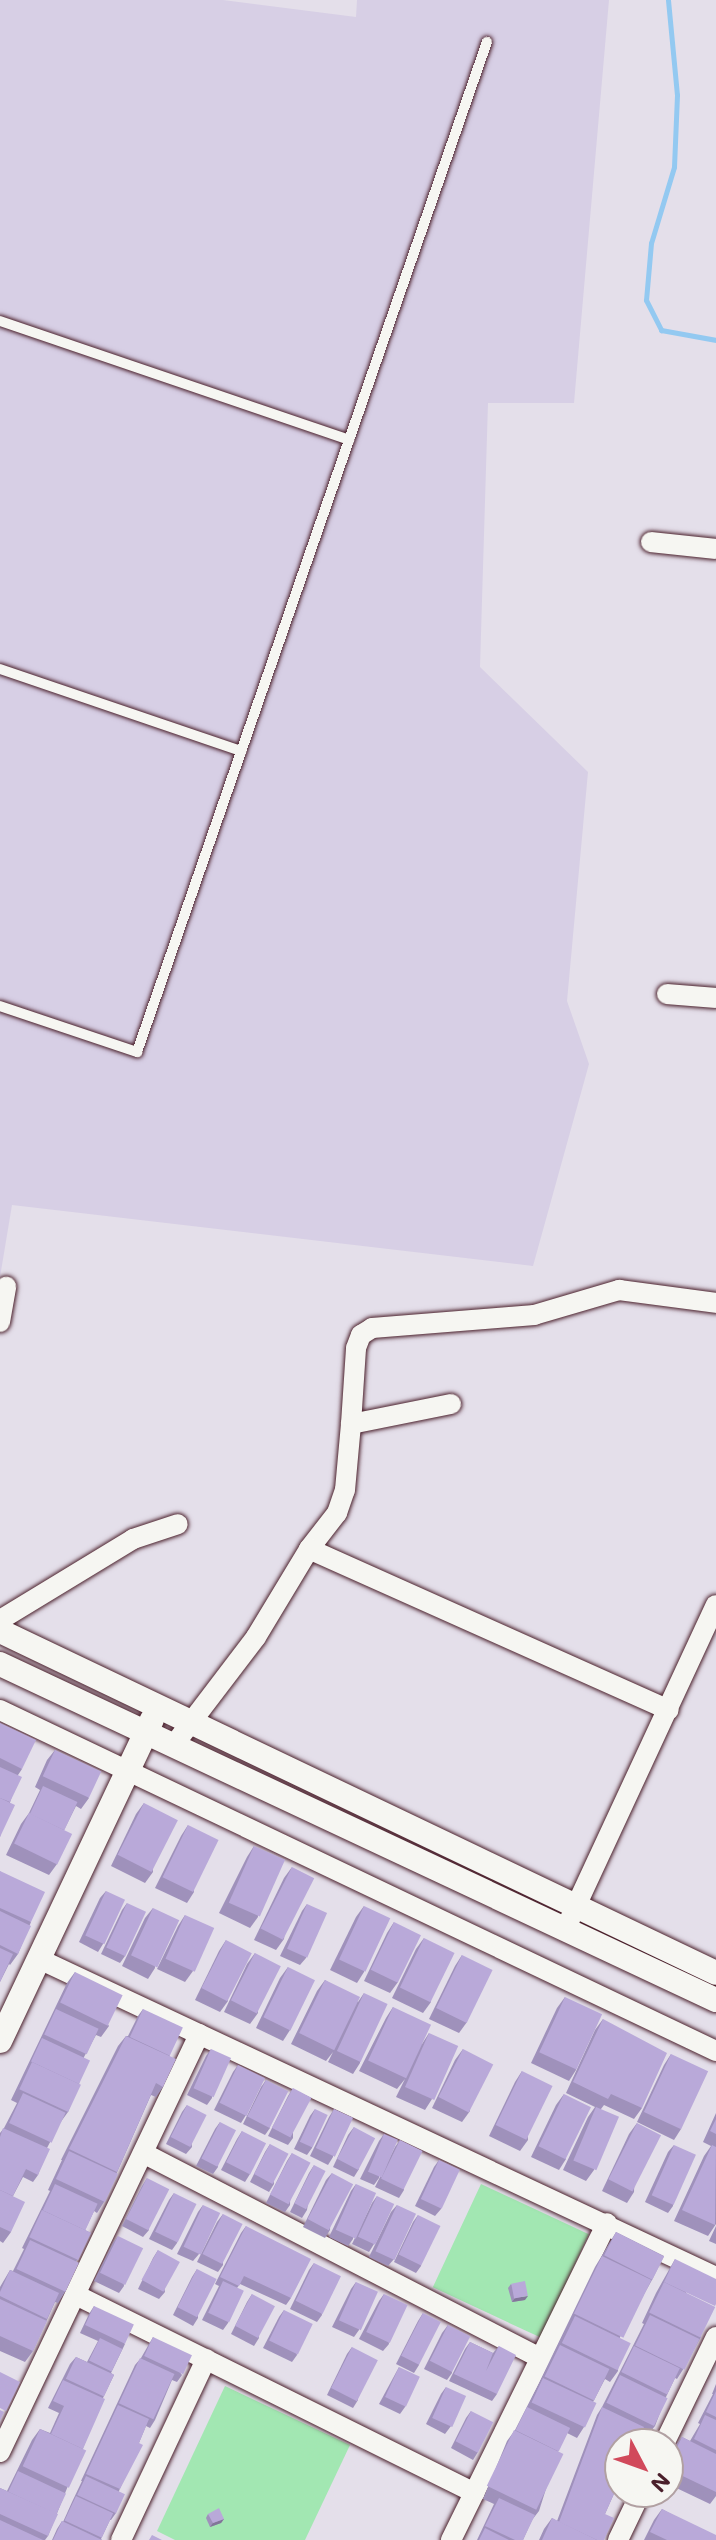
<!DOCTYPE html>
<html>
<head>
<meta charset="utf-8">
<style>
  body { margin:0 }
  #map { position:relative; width:716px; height:2540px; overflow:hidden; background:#e4dfea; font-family:Mali,sans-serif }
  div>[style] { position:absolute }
  .built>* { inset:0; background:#d7cfe5 }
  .green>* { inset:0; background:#a2e7b2; transform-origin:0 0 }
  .stream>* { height:5px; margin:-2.5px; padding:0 2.5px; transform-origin:2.5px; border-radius:2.5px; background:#93c9f1 }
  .roads { filter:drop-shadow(0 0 2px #4a1f2b) drop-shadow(0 0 2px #4a1f2b) }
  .service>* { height:10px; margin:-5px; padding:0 5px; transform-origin:5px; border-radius:5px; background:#f6f6f2 }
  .minor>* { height:20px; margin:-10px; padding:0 10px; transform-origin:10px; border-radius:10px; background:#f6f6f2 }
  .tertiary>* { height:24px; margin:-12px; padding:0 12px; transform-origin:12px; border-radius:12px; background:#f6f6f2 }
  .wall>* { inset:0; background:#9f91bb }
  .shaded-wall>* { inset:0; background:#827698 }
  .building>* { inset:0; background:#b9a9d9; transform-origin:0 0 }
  span { translate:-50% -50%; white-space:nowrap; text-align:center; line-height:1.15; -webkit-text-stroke:6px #f6f6f2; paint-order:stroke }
  .north { position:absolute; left:604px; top:2428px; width:80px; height:80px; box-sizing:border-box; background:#f6f6f2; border:2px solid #b1a0a2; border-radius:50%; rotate:131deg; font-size:22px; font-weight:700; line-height:32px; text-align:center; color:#4a1f2b }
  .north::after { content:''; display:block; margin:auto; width:28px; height:36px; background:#d1495b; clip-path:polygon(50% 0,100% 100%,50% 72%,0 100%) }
</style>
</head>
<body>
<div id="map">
  <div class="built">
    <div style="clip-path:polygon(0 0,223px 0,356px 17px,357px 0,609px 0,574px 403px,488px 403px,480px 667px,588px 772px,567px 1001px,589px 1064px,533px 1266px,12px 1205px,0 1277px)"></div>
  </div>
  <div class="green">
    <div style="left:481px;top:2184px;width:119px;height:114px;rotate:25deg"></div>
    <div style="clip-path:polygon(225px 2386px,350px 2445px,305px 2540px,175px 2540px,157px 2531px)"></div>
  </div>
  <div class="stream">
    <div style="left:668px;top:0;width:95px;rotate:84.6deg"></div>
    <div style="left:677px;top:95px;width:72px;rotate:92.4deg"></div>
    <div style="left:674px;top:167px;width:79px;rotate:106.8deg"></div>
    <div style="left:651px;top:243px;width:57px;rotate:95deg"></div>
    <div style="left:646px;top:300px;width:34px;rotate:63deg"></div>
    <div style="left:661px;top:330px;width:56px;rotate:10.3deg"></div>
  </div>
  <div class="roads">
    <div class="service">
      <div style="left:0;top:321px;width:369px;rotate:18.8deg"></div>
      <div style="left:0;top:669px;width:255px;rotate:18.8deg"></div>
      <div style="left:0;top:1006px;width:145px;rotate:18.6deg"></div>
      <div style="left:137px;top:1052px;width:1069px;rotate:-70.89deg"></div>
    </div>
    <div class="minor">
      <div style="left:651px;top:542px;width:65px;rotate:6.1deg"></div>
      <div style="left:667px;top:994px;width:49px;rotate:4.7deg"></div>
      <div style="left:0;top:1322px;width:36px;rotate:-80deg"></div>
      <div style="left:351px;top:1424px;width:76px;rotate:-86.2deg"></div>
      <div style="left:356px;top:1348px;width:14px;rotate:-69deg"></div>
      <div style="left:361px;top:1335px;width:13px;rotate:-32deg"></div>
      <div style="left:372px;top:1328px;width:163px;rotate:-4.6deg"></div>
      <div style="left:534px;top:1315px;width:89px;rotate:-16.4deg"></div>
      <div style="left:619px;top:1290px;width:98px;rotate:7.6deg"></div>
      <div style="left:309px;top:1549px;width:46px;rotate:-52.1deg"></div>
      <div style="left:337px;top:1513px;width:24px;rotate:-71deg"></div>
      <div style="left:345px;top:1490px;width:66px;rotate:-84.8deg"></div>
      <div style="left:351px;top:1424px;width:102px;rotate:-11.3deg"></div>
      <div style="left:0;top:1620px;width:156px;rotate:-31.3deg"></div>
      <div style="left:133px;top:1539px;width:47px;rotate:-18.4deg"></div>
      <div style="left:0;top:1710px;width:793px;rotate:25.47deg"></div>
      <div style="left:173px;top:1746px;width:137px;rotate:-52.7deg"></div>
      <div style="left:256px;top:1637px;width:103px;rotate:-58.9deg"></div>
      <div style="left:309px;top:1549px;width:394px;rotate:24.1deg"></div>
      <div style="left:570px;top:1919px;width:346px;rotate:-65.1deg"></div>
      <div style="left:39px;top:1959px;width:748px;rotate:25.16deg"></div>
      <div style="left:145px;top:2154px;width:445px;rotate:27.3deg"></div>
      <div style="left:76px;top:2295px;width:445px;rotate:26.4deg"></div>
      <div style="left:664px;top:2444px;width:119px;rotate:-64.1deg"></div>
      <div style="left:0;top:2452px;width:463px;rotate:-64.5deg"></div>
      <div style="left:121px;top:2540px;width:200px;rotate:-64.8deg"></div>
      <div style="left:451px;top:2540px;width:353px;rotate:-63.8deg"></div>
      <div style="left:618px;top:2540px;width:53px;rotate:-64.4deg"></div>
    </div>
    <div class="tertiary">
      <div style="left:0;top:1631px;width:793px;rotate:25.53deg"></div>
      <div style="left:0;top:1664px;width:791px;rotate:25.14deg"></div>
      <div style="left:0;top:2041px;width:355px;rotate:-64.7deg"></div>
    </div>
  </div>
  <div class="wall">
    <div style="clip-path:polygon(0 1723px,22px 1769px,18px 1775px,0 1837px)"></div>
    <div style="clip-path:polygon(55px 1750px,89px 1798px,81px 1809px,76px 1806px,64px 1830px,57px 1864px,49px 1875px,6px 1855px,21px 1824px,29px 1813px,40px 1790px,35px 1787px,47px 1760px)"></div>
    <div style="clip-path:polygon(144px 1803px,153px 1872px,145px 1883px,111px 1866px,136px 1814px)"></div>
    <div style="clip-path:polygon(188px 1825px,194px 1892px,187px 1903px,155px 1888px,181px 1836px)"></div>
    <div style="clip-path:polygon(254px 1846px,258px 1917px,250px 1928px,219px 1913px,247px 1857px)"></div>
    <div style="clip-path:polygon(292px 1867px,284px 1939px,276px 1950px,254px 1940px,284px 1878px)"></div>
    <div style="clip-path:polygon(0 1871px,31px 1922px,18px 1954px,10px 1965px,9px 1964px,0 1982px)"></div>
    <div style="clip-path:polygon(106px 1891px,103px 1944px,98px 1952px,79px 1942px,100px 1898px)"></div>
    <div style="clip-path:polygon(127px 1903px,125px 1956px,120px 1963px,101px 1954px,122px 1910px)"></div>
    <div style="clip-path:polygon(307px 1904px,306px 1958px,300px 1965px,280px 1956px,302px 1911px)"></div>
    <div style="clip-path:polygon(364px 1906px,364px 1972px,357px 1983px,330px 1970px,356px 1917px)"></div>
    <div style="clip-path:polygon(153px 1908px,155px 1968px,148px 1979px,122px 1966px,145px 1918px)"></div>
    <div style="clip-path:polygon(185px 1915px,193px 1971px,185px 1982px,157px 1969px,178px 1926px)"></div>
    <div style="clip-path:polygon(394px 1922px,398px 1982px,390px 1993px,364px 1981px,387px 1933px)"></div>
    <div style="clip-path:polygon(424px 1938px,431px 2002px,423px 2013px,392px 1998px,416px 1949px)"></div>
    <div style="clip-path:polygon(226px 1940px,228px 2001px,220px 2012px,195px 2000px,219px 1951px)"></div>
    <div style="clip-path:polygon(255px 1953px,258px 2013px,250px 2024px,224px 2012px,247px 1964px)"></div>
    <div style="clip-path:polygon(462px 1955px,467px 2022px,459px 2033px,429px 2019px,455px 1966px)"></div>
    <div style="clip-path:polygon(288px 1967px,290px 2030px,283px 2041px,256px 2028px,280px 1978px)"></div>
    <div style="clip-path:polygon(75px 1972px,109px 2026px,101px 2037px,96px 2035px,84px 2057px,79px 2084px,68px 2112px,60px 2123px,47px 2148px,38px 2175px,33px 2182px,23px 2177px,13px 2196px,11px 2232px,3px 2243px,0 2241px,0 2133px,4px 2128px,17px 2103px,11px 2100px,67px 1983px)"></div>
    <div style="clip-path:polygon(325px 1980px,358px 2002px,364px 1993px,360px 2063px,353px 2074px,328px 2062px,333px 2052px,326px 2061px,291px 2044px,317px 1991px)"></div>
    <div style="clip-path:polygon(565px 1997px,576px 2070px,569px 2081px,531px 2063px,557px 2008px)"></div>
    <div style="clip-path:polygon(393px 2007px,422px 2044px,429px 2033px,432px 2099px,425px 2110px,396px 2097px,405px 2079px,397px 2089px,359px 2071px,386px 2018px)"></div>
    <div style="clip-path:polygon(143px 2009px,170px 2056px,163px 2087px,156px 2097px,151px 2095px,104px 2202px,97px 2213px,94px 2211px,85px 2230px,91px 2233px,76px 2262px,65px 2292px,58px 2303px,55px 2302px,33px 2351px,25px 2362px,0 2351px,0 2287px,10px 2270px,13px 2271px,24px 2249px,22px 2248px,50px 2191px,48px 2190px,62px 2160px,61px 2160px,118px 2046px,126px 2036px,128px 2036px,138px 2016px)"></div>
    <div style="clip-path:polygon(603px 2019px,642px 2108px,634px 2119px,604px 2105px,601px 2109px,594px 2170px,586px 2181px,563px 2170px,588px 2117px,595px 2107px,566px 2093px,595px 2030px)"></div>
    <div style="clip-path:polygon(211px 2049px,212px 2098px,207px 2105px,187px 2095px,206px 2056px)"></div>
    <div style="clip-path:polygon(463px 2049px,470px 2111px,462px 2122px,432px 2108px,455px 2060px)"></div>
    <div style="clip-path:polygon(671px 2054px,681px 2129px,674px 2140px,637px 2122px,664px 2065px)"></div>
    <div style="clip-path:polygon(238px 2065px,246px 2115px,241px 2123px,214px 2110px,233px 2072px)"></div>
    <div style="clip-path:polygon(522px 2071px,528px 2140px,520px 2151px,489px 2136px,515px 2082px)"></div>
    <div style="clip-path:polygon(266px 2080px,270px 2128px,265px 2135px,243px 2124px,261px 2087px)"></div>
    <div style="clip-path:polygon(293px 2088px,293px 2138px,288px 2145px,268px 2136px,288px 2096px)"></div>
    <div style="clip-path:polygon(564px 2094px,566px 2159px,559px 2170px,531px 2157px,556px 2105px)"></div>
    <div style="clip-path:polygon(187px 2105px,192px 2147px,186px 2154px,166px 2144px,182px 2112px)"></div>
    <div style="clip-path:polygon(315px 2109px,312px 2148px,307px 2155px,294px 2149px,310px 2116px)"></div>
    <div style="clip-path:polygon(334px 2109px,333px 2157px,328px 2165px,310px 2156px,329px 2117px)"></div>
    <div style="clip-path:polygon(716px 2113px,716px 2224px,708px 2236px,674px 2221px,704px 2156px,711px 2146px,703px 2142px)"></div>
    <div style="clip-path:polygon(220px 2122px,218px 2167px,213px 2174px,196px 2166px,215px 2129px)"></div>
    <div style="clip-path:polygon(637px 2123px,634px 2192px,627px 2203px,602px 2191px,629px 2134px)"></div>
    <div style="clip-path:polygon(354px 2127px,359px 2169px,354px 2177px,333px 2167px,348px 2135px)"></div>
    <div style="clip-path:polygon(242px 2131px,250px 2174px,245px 2182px,221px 2170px,237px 2139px)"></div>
    <div style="clip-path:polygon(384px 2134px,379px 2178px,374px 2185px,360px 2179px,379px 2141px)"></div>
    <div style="clip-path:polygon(400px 2140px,404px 2190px,399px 2198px,375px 2187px,395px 2147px)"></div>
    <div style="clip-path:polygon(270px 2144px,274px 2184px,269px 2192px,250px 2182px,265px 2152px)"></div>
    <div style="clip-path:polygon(674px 2145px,673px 2206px,668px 2213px,645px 2202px,668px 2152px)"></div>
    <div style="clip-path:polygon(292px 2153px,290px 2205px,285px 2212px,266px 2203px,287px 2161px)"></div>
    <div style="clip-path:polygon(439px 2160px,441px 2209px,435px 2216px,415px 2206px,434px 2167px)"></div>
    <div style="clip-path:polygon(314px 2165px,307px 2210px,302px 2218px,290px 2212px,309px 2173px)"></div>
    <div style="clip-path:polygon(332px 2173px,330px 2230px,325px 2238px,303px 2227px,326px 2180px)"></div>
    <div style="clip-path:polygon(147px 2178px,149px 2230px,143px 2237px,122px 2226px,142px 2186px)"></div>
    <div style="clip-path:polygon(356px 2184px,353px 2239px,348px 2246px,329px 2237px,351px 2191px)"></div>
    <div style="clip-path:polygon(174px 2193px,177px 2243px,172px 2250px,149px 2239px,169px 2200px)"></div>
    <div style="clip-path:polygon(377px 2196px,374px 2244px,369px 2252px,352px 2244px,372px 2203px)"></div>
    <div style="clip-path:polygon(203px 2205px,199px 2254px,193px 2261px,177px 2254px,198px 2212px)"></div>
    <div style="clip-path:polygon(397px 2205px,394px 2259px,388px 2266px,369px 2257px,391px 2212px)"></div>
    <div style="clip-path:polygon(223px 2214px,223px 2265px,218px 2272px,197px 2262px,217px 2222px)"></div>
    <div style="clip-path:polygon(418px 2215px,421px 2266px,416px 2273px,394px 2262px,413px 2222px)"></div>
    <div style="clip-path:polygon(246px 2226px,291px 2298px,286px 2305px,240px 2284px,237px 2288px,228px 2323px,223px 2330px,202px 2320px,219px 2286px,215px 2284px,241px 2233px)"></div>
    <div style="clip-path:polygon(716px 2226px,716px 2244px,709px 2241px)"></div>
    <div style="clip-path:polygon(616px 2232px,664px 2256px,652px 2280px,620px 2337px,618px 2371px,610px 2382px,605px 2379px,593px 2402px,584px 2427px,577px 2438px,567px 2433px,558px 2451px,539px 2511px,532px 2520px,523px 2540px,477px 2540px,494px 2504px,483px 2499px,507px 2441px,515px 2430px,539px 2383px,595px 2267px)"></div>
    <div style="clip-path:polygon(118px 2236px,124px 2286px,119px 2293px,94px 2281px,113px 2243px)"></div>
    <div style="clip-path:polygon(158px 2250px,165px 2292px,159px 2299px,138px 2289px,153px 2258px)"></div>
    <div style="clip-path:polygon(675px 2259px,701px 2337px,684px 2368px,677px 2379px,675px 2378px,666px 2397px,655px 2426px,647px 2436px,641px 2433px,605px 2514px,604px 2540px,539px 2540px,544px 2529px,552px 2518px,557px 2521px,597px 2415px,602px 2407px,644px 2324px,642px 2323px,656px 2293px)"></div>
    <div style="clip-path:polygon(314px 2263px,322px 2315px,317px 2322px,290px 2309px,309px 2270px)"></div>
    <div style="clip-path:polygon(197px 2269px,198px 2318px,193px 2326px,173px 2315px,192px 2277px)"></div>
    <div style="clip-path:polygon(356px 2282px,359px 2330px,354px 2337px,332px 2327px,351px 2289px)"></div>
    <div style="clip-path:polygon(511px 2284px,525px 2300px,512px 2302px,508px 2288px)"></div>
    <div style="clip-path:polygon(252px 2294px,259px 2338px,254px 2346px,231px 2334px,247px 2302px)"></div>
    <div style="clip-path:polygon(384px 2294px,389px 2344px,383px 2351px,359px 2339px,379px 2301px)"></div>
    <div style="clip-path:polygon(94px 2306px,125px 2344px,111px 2373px,114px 2375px,103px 2398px,48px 2536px,45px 2540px,0 2540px,0 2488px,7px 2491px,32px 2440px,40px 2429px,50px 2433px,59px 2413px,48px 2408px,70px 2364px,76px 2357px,87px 2362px,98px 2341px,80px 2333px,89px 2314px)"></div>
    <div style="clip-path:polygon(284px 2310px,297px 2355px,292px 2362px,263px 2348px,279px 2317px)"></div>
    <div style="clip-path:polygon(423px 2313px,419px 2365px,414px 2373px,396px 2364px,418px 2321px)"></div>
    <div style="clip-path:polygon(448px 2325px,452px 2373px,447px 2380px,424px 2369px,442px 2333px)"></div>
    <div style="clip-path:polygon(153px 2337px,182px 2375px,177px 2382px,172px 2380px,155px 2420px,150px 2428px,146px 2426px,119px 2491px,116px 2513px,111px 2520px,110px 2520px,101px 2539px,102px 2540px,52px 2540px,57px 2529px,62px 2521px,63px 2522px,72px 2502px,82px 2481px,81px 2481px,135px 2365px,141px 2358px)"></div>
    <div style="clip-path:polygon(470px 2342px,493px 2353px,499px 2346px,497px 2394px,492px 2401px,449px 2381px,465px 2349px)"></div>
    <div style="clip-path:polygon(352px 2347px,358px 2400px,353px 2408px,327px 2395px,347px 2354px)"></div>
    <div style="clip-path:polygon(399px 2367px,405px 2407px,400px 2414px,379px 2404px)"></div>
    <div style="clip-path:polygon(716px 2384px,716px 2496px,710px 2504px,668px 2484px,668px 2462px,674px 2448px,682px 2437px,690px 2441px,700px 2424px,698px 2423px,713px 2394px,712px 2394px)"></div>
    <div style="clip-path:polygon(446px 2387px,451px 2426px,445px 2434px,426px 2424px,441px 2394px)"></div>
    <div style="clip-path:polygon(471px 2411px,478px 2452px,473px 2460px,451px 2448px,466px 2418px)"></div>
    <div style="clip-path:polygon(662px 2509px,716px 2540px,644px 2540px,654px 2520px)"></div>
    <div style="clip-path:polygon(208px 2514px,224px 2519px,221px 2523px,210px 2527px,206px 2518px)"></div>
  </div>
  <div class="shaded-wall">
    <div style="clip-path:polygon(528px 2296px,525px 2300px,512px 2302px,515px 2298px)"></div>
    <div style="clip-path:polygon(224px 2519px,221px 2523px,210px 2527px,213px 2523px)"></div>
  </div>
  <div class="building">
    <div style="clip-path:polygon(0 1723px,36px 1740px,22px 1769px,0 1758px)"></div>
    <div style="left:55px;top:1750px;width:51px;height:29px;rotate:25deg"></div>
    <div style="clip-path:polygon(0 1767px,22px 1777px,10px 1802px,0 1798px)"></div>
    <div style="left:43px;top:1786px;width:38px;height:31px;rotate:25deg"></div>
    <div style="clip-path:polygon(0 1798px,15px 1805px,0 1837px)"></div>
    <div style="left:144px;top:1803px;width:38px;height:58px;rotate:27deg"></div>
    <div style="left:29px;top:1813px;width:48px;height:34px;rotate:26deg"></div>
    <div style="left:188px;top:1825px;width:34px;height:58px;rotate:26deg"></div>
    <div style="left:254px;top:1846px;width:34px;height:62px;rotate:24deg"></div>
    <div style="left:292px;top:1867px;width:25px;height:69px;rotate:27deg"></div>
    <div style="clip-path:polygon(0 1871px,45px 1892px,31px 1922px,0 1908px)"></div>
    <div style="left:106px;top:1891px;width:21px;height:49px;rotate:25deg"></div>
    <div style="left:127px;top:1903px;width:21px;height:49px;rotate:25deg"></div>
    <div style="left:307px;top:1904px;width:22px;height:49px;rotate:24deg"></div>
    <div style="left:364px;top:1906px;width:29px;height:59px;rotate:25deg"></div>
    <div style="left:153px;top:1908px;width:29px;height:52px;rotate:25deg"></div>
    <div style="clip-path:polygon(0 1911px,31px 1926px,18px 1954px,0 1945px)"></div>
    <div style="left:185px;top:1915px;width:32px;height:48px;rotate:24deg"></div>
    <div style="left:394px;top:1922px;width:30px;height:53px;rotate:26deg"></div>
    <div style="left:424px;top:1938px;width:34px;height:55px;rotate:26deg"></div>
    <div style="left:226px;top:1940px;width:29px;height:54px;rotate:27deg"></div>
    <div style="clip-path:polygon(0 1948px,13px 1954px,0 1982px)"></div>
    <div style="left:255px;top:1953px;width:29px;height:53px;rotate:27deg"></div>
    <div style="left:462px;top:1955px;width:34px;height:59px;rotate:26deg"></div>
    <div style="left:288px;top:1967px;width:30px;height:56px;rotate:26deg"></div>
    <div style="left:75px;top:1972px;width:53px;height:34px;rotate:26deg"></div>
    <div style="left:325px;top:1980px;width:39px;height:59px;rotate:26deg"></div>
    <div style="left:364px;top:1993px;width:26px;height:64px;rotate:25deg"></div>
    <div style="left:565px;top:1997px;width:41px;height:61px;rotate:25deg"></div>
    <div style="left:393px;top:2007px;width:42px;height:59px;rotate:25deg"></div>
    <div style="left:56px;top:2009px;width:47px;height:28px;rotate:25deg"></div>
    <div style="left:143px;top:2009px;width:44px;height:31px;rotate:25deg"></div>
    <div style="clip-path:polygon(603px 2019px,667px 2053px,642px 2108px,611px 2094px,608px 2099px,573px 2082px)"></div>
    <div style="left:429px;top:2033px;width:32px;height:59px;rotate:24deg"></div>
    <div style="clip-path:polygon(126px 2036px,176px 2059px,163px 2087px,156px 2083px,117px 2172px,69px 2149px)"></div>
    <div style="left:42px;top:2038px;width:53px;height:26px;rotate:25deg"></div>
    <div style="left:211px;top:2049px;width:22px;height:43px;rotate:24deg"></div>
    <div style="left:463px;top:2049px;width:34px;height:54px;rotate:27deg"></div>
    <div style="left:671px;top:2054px;width:41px;height:64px;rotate:25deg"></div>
    <div style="left:32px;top:2062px;width:54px;height:30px;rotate:25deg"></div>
    <div style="left:238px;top:2065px;width:30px;height:42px;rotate:26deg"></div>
    <div style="left:522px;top:2071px;width:34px;height:60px;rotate:26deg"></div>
    <div style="left:266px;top:2080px;width:25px;height:41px;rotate:27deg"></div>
    <div style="left:293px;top:2088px;width:21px;height:45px;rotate:28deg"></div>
    <div style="left:23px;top:2093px;width:47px;height:33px;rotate:25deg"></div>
    <div style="left:564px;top:2094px;width:30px;height:58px;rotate:26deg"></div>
    <div style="left:187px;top:2105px;width:22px;height:36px;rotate:27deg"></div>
    <div style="left:596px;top:2107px;width:25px;height:58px;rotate:23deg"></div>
    <div style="left:315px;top:2109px;width:14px;height:36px;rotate:25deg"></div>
    <div style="left:334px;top:2109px;width:21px;height:43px;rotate:25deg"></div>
    <div style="clip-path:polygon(716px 2119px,716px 2134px,710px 2131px)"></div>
    <div style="left:220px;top:2122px;width:18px;height:41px;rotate:27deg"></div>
    <div style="left:637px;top:2123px;width:27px;height:63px;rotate:27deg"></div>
    <div style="left:354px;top:2127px;width:24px;height:36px;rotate:28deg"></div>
    <div style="clip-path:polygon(3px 2128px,50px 2149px,38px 2175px,26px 2169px,13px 2196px,0 2190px,0 2137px)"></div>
    <div style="left:242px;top:2131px;width:27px;height:35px;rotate:27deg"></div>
    <div style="left:384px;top:2134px;width:15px;height:41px;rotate:23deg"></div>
    <div style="left:400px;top:2140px;width:25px;height:43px;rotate:26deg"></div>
    <div style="left:270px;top:2144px;width:21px;height:34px;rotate:28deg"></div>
    <div style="left:674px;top:2145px;width:24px;height:55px;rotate:24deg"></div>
    <div style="clip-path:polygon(712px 2145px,716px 2147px,715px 2225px,682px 2210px)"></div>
    <div style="left:69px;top:2151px;width:54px;height:31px;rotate:25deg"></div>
    <div style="left:292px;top:2153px;width:21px;height:47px;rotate:28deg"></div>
    <div style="left:439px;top:2160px;width:23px;height:43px;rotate:25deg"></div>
    <div style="left:314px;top:2165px;width:13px;height:43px;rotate:27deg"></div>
    <div style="left:332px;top:2173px;width:24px;height:52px;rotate:28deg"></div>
    <div style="left:147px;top:2178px;width:25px;height:46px;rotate:27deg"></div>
    <div style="left:55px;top:2184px;width:47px;height:29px;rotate:25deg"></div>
    <div style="left:356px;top:2184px;width:22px;height:50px;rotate:24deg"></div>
    <div style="clip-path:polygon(0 2190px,25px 2202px,11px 2232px,0 2227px)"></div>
    <div style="left:174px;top:2193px;width:25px;height:43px;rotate:26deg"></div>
    <div style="left:377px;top:2196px;width:19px;height:45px;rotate:25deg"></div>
    <div style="left:203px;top:2205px;width:19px;height:46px;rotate:25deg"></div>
    <div style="left:397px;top:2205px;width:21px;height:51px;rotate:25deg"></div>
    <div style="left:42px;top:2210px;width:54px;height:30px;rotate:25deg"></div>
    <div style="left:223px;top:2214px;width:22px;height:45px;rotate:27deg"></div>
    <div style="left:418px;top:2215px;width:25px;height:44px;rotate:26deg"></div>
    <div style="clip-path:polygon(246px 2226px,311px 2259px,291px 2298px,244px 2276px,239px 2286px,220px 2277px)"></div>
    <div style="left:616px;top:2232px;width:54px;height:26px;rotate:27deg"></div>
    <div style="left:118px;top:2236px;width:28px;height:41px;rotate:26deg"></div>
    <div style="left:30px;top:2240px;width:54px;height:32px;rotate:25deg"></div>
    <div style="left:158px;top:2250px;width:25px;height:34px;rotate:29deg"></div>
    <div style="left:602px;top:2256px;width:55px;height:64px;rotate:26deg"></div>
    <div style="clip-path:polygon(675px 2259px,716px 2279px,716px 2304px,715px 2306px,664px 2282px)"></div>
    <div style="left:314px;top:2263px;width:30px;height:42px;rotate:26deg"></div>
    <div style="left:197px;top:2269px;width:22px;height:43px;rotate:27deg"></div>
    <div style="clip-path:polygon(10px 2270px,59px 2293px,47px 2319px,0 2296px,0 2292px)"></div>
    <div style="left:223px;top:2281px;width:23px;height:35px;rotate:25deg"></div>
    <div style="left:525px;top:2281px;width:15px;height:14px;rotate:79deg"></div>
    <div style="left:356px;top:2282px;width:24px;height:42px;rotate:24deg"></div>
    <div style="left:664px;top:2282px;width:57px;height:34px;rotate:26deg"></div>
    <div style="left:252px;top:2294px;width:26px;height:36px;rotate:28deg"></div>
    <div style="left:384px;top:2294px;width:26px;height:42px;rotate:25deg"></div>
    <div style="clip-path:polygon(0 2299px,47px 2321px,33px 2351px,0 2336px)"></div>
    <div style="left:94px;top:2306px;width:44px;height:21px;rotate:25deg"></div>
    <div style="left:284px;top:2310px;width:32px;height:34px;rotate:26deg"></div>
    <div style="left:423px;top:2313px;width:20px;height:48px;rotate:27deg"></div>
    <div style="left:650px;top:2315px;width:55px;height:34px;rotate:26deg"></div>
    <div style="left:575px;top:2316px;width:62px;height:30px;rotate:26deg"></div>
    <div style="left:448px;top:2325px;width:25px;height:40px;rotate:27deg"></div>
    <div style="left:153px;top:2337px;width:43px;height:21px;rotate:25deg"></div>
    <div style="left:100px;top:2338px;width:25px;height:25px;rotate:26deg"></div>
    <div style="clip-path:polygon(470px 2342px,493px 2353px,486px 2371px,499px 2346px,516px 2355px,497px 2394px,454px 2374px)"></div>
    <div style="left:560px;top:2345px;width:55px;height:35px;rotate:26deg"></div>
    <div style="left:634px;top:2346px;width:51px;height:29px;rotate:26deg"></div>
    <div style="left:352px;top:2347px;width:29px;height:46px;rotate:27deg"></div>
    <div style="left:76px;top:2357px;width:42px;height:24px;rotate:25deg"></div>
    <div style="left:140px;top:2358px;width:38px;height:50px;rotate:25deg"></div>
    <div style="left:399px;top:2367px;width:23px;height:33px;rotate:25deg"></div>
    <div style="clip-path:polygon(0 2372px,20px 2382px,6px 2411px,0 2408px)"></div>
    <div style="left:620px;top:2375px;width:53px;height:31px;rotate:26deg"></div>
    <div style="left:543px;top:2378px;width:59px;height:27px;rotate:25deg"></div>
    <div style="clip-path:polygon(63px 2380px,105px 2399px,83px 2449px,51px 2434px,64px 2406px,53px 2401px)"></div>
    <div style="left:446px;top:2387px;width:22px;height:34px;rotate:24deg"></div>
    <div style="clip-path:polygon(716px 2391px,716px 2417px,706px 2412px)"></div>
    <div style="clip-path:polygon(118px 2405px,149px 2419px,139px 2443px,143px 2445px,120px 2489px,86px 2474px)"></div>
    <div style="left:527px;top:2407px;width:48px;height:26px;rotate:26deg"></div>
    <div style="clip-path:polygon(602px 2407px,644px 2427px,636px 2444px,620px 2444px,620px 2480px,605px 2514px,614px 2518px,604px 2540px,597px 2540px,559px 2522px)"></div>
    <div style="clip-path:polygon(0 2410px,4px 2412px,0 2421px)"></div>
    <div style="left:471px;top:2411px;width:25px;height:34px;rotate:27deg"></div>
    <div style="clip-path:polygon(705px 2415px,716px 2420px,716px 2450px,694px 2439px)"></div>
    <div style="left:40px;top:2429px;width:51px;height:41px;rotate:25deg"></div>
    <div style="left:514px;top:2430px;width:55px;height:62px;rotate:26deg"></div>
    <div style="clip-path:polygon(682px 2437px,716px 2454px,716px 2492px,668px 2469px,668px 2466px)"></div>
    <div style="left:18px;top:2471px;width:53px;height:23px;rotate:25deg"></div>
    <div style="left:86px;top:2476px;width:43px;height:21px;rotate:25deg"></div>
    <div style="clip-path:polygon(0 2488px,58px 2514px,48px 2536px,0 2514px)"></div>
    <div style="left:76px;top:2496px;width:41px;height:27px;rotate:25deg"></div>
    <div style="clip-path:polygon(499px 2498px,535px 2515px,523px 2540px,515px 2540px,485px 2526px)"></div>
    <div style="clip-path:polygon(219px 2508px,224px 2519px,213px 2523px,208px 2514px)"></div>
    <div style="clip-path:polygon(662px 2509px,716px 2535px,716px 2540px,667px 2540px,650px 2532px)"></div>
    <div style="clip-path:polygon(552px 2518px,597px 2540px,542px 2540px)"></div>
    <div style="clip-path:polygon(0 2520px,43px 2540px,0 2540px)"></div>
    <div style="clip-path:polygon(62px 2521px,102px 2540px,53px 2540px)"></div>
    <div style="clip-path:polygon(485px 2528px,509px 2540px,479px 2540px)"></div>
    <div style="clip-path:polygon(152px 2535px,162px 2540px,149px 2540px)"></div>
  </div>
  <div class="north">N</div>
</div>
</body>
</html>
